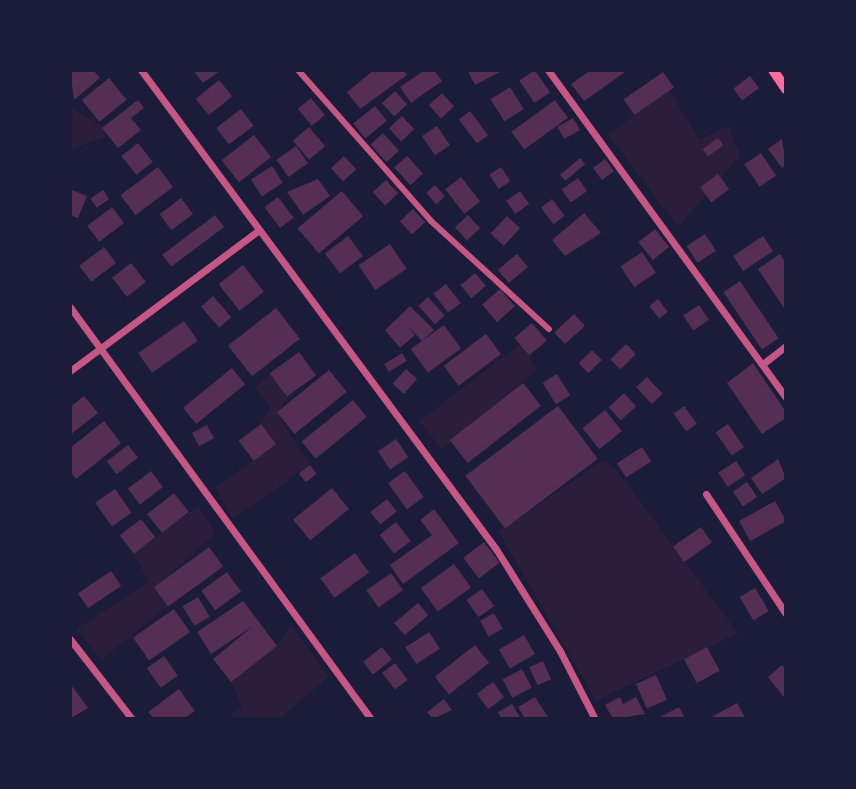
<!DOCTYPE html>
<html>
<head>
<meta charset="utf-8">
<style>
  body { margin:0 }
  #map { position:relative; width:856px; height:789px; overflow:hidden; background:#1b1b3a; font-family:Spectral,serif }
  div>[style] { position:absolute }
  .green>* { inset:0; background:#2a1e3b }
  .building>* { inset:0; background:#542f53; transform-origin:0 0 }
  .pedestrian>* { height:6px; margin:-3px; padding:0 3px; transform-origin:3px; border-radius:3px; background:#c65784 }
  .minor>* { height:7px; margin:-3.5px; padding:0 3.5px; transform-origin:3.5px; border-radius:3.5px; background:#c65784 }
  .secondary>* { height:10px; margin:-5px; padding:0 5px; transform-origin:5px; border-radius:5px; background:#ff6b9d }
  span { translate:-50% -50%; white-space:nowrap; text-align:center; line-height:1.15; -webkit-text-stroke:6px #1b1b3a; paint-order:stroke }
  .frame { position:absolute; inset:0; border:72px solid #1b1b3a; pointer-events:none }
</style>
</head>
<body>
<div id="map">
  <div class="green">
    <div style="clip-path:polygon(669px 91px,700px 139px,729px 126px,740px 156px,678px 227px,608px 134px)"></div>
    <div style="clip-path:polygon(70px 108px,103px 126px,105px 137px,70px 150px)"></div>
    <div style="clip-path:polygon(520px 344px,538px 369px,442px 449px,419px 421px)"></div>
    <div style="clip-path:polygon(270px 374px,288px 397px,277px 413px,310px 465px,232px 519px,215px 487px,276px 444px,261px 424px,271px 408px,255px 387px)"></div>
    <div style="clip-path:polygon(603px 460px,616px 469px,738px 633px,596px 701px,499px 532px)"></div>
    <div style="clip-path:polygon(198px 507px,216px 533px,155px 587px,168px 606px,101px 660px,76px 629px,149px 582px,133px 553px)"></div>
    <div style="clip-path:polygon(291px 625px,329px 677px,279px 719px,226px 719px,242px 707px,231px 682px,277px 646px)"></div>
  </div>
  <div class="building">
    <div style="clip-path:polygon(70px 70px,93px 70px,100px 78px,74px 100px)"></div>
    <div style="clip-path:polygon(193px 70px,221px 70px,203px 83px)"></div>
    <div style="clip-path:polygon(374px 70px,403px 70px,407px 75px,360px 109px,347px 92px)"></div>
    <div style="clip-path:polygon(425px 70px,434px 70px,442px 81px,411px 103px,400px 87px)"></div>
    <div style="clip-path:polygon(467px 70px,504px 70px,475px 85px)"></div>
    <div style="left:535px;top:70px;width:27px;height:19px;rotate:56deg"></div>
    <div style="clip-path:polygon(591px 70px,628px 70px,584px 101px,571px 84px)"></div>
    <div style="left:663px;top:72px;width:19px;height:48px;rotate:55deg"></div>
    <div style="left:750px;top:76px;width:15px;height:21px;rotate:53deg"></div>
    <div style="left:109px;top:78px;width:28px;height:35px;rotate:51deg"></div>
    <div style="left:219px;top:80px;width:21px;height:30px;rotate:51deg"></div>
    <div style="left:510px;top:87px;width:26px;height:23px;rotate:58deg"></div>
    <div style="left:395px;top:91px;width:18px;height:18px;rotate:47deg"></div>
    <div style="left:442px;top:93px;width:18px;height:18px;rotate:47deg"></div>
    <div style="left:311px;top:98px;width:22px;height:17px;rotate:51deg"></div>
    <div style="clip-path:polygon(138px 100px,144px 108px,131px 118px,141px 130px,118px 148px,102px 128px)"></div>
    <div style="left:555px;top:100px;width:22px;height:54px;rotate:54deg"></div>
    <div style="left:375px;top:106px;width:19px;height:28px;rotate:51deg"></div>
    <div style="left:241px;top:109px;width:21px;height:31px;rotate:53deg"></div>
    <div style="left:470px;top:111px;width:30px;height:14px;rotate:53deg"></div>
    <div style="left:402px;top:116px;width:18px;height:18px;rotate:47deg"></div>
    <div style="left:573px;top:118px;width:14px;height:18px;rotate:60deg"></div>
    <div style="left:437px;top:126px;width:23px;height:18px;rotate:56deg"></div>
    <div style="left:309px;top:127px;width:25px;height:21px;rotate:50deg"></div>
    <div style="left:383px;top:133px;width:24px;height:17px;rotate:48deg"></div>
    <div style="left:254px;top:135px;width:28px;height:41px;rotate:52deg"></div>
    <div style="left:718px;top:138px;width:9px;height:19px;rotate:54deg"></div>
    <div style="clip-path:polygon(782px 139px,786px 165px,782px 168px,768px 149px)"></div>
    <div style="left:138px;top:143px;width:24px;height:21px;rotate:52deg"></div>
    <div style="left:296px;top:146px;width:21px;height:24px;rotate:55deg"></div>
    <div style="left:761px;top:153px;width:27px;height:20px;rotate:56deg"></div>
    <div style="left:344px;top:156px;width:18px;height:18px;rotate:47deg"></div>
    <div style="left:407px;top:156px;width:24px;height:17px;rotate:48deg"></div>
    <div style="left:580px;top:158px;width:8px;height:26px;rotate:50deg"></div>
    <div style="left:605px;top:159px;width:15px;height:15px;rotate:53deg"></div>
    <div style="left:272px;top:166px;width:20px;height:25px;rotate:57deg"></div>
    <div style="left:158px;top:167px;width:25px;height:47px;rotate:53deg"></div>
    <div style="left:501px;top:167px;width:17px;height:14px;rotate:57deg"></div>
    <div style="left:718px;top:174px;width:19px;height:22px;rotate:54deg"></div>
    <div style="left:461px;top:177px;width:31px;height:20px;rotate:52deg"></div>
    <div style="left:578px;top:178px;width:16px;height:20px;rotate:55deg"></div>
    <div style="clip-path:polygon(318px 179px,330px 196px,303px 215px,287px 192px)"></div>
    <div style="left:386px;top:180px;width:18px;height:18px;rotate:47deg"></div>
    <div style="left:435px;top:185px;width:15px;height:12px;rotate:48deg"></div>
    <div style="clip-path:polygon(70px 189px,87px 196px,78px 218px,70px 215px)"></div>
    <div style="left:103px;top:190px;width:11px;height:15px;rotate:56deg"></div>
    <div style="left:342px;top:191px;width:33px;height:58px;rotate:50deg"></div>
    <div style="left:520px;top:191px;width:16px;height:17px;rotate:55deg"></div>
    <div style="left:278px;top:197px;width:26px;height:17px;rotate:53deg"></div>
    <div style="left:181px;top:198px;width:20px;height:27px;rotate:53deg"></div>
    <div style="left:552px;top:199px;width:21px;height:14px;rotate:53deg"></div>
    <div style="left:112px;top:207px;width:20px;height:31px;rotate:53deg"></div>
    <div style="left:413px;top:209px;width:18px;height:18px;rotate:47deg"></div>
    <div style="clip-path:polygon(584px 213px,601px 233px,565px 256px,552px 240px)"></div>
    <div style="left:215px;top:215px;width:15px;height:66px;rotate:53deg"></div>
    <div style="left:468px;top:215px;width:18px;height:18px;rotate:47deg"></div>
    <div style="left:507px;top:216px;width:18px;height:24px;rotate:43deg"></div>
    <div style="left:655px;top:229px;width:23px;height:21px;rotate:52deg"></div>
    <div style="left:705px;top:234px;width:20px;height:22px;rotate:57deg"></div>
    <div style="left:348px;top:236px;width:25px;height:29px;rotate:53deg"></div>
    <div style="left:763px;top:236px;width:18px;height:36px;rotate:56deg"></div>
    <div style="left:390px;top:244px;width:30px;height:38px;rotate:56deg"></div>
    <div style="left:104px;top:247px;width:20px;height:31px;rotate:53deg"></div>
    <div style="left:642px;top:252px;width:25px;height:26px;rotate:56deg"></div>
    <div style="left:517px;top:254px;width:17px;height:25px;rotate:50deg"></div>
    <div style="clip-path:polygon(780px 254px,786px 264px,786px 311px,758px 269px)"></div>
    <div style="left:131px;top:263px;width:24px;height:24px;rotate:52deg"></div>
    <div style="left:243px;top:265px;width:34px;height:31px;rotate:52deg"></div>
    <div style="left:475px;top:273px;width:17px;height:19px;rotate:50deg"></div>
    <div style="left:740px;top:281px;width:69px;height:20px;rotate:56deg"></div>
    <div style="left:446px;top:284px;width:24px;height:16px;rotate:52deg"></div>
    <div style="left:500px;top:289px;width:23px;height:24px;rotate:49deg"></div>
    <div style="left:213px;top:296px;width:28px;height:16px;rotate:49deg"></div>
    <div style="left:428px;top:297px;width:25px;height:13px;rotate:48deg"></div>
    <div style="left:658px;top:299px;width:16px;height:11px;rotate:52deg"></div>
    <div style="left:699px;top:305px;width:18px;height:19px;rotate:56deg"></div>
    <div style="clip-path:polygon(410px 306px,434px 330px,422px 341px,405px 323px,415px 335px,400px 348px,385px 330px)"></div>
    <div style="left:276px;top:308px;width:39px;height:61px;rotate:52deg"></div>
    <div style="left:574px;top:314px;width:16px;height:27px;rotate:47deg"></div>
    <div style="left:184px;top:321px;width:24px;height:56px;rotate:55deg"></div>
    <div style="left:532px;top:323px;width:23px;height:23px;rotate:50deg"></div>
    <div style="left:444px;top:325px;width:29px;height:41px;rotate:54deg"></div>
    <div style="left:486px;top:334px;width:25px;height:53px;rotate:53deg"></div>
    <div style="left:626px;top:344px;width:14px;height:22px;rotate:45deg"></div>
    <div style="left:592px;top:350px;width:14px;height:19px;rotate:45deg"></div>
    <div style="left:299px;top:352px;width:29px;height:36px;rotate:54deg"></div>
    <div style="left:402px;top:353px;width:9px;height:21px;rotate:58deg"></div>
    <div style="clip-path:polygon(753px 363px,786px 412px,786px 418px,762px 434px,727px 383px)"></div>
    <div style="left:232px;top:368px;width:21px;height:63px;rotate:51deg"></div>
    <div style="left:406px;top:369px;width:15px;height:20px;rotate:42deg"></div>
    <div style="left:329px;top:370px;width:28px;height:67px;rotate:51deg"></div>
    <div style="left:557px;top:374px;width:25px;height:17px;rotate:58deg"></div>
    <div style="left:647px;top:377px;width:23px;height:15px;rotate:47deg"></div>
    <div style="left:523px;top:383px;width:29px;height:93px;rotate:52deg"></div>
    <div style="left:624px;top:393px;width:18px;height:21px;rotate:47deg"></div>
    <div style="clip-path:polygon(84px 396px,98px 413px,70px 435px,70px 407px)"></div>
    <div style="left:353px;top:400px;width:22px;height:66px;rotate:51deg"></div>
    <div style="left:558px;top:406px;width:66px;height:116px;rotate:53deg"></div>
    <div style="left:684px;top:406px;width:22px;height:13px;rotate:54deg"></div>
    <div style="left:605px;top:410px;width:27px;height:29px;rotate:51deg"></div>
    <div style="clip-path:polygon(104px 421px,121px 443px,76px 479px,70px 471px,70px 448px)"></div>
    <div style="left:261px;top:424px;width:25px;height:28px;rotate:53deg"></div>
    <div style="left:728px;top:424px;width:28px;height:15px;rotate:55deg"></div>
    <div style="left:207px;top:425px;width:15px;height:17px;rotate:62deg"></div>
    <div style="left:396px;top:439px;width:22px;height:22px;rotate:56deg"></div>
    <div style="left:128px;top:445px;width:16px;height:27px;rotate:52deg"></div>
    <div style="left:642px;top:447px;width:17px;height:30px;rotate:57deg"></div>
    <div style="clip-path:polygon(778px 459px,786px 478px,762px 494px,751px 478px)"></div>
    <div style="left:736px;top:461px;width:17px;height:21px;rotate:57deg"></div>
    <div style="left:310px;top:465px;width:11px;height:14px;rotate:52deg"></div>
    <div style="left:151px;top:471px;width:20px;height:29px;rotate:53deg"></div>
    <div style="left:405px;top:471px;width:32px;height:21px;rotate:54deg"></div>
    <div style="left:747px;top:482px;width:18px;height:17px;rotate:56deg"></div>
    <div style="left:332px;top:488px;width:27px;height:50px;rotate:51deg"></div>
    <div style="left:115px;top:489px;width:29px;height:24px;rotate:55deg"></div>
    <div style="left:174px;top:493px;width:24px;height:34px;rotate:52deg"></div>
    <div style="left:387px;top:499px;width:16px;height:21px;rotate:52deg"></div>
    <div style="left:775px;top:501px;width:23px;height:41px;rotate:61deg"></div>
    <div style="clip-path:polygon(434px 509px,459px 543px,403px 584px,390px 565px,432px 535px,420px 520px)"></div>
    <div style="left:141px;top:519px;width:23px;height:27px;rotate:52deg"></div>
    <div style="left:396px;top:522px;width:24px;height:21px;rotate:52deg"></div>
    <div style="left:701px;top:527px;width:19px;height:34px;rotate:55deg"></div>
    <div style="left:484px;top:542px;width:26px;height:26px;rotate:53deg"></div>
    <div style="left:209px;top:547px;width:24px;height:68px;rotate:54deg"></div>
    <div style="left:355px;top:553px;width:24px;height:43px;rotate:54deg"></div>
    <div style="left:454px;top:564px;width:29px;height:41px;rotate:54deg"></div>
    <div style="left:111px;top:571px;width:18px;height:40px;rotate:56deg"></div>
    <div style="left:227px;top:572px;width:24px;height:32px;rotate:54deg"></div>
    <div style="left:391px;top:573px;width:21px;height:30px;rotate:55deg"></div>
    <div style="left:755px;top:588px;width:27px;height:18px;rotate:59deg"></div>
    <div style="left:482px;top:589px;width:21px;height:19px;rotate:55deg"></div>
    <div style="left:198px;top:597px;width:23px;height:18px;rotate:59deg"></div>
    <div style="clip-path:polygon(243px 601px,277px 646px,231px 682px,213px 659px,253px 626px,211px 654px,197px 632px)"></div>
    <div style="left:418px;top:603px;width:16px;height:31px;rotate:50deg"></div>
    <div style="left:174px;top:609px;width:28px;height:50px;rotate:55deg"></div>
    <div style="left:494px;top:613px;width:18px;height:16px;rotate:61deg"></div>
    <div style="left:429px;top:632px;width:20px;height:28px;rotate:57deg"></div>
    <div style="left:524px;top:635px;width:22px;height:29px;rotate:60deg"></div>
    <div style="left:475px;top:645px;width:23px;height:51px;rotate:52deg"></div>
    <div style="left:382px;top:647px;width:16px;height:24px;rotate:52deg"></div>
    <div style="left:707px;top:647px;width:27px;height:26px;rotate:62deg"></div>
    <div style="left:164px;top:656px;width:24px;height:21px;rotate:55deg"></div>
    <div style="left:543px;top:661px;width:20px;height:15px;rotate:66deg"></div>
    <div style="left:395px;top:663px;width:21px;height:16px;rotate:53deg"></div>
    <div style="clip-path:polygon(782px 665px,786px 670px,786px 700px,768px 677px)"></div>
    <div style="left:522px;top:669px;width:21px;height:22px;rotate:62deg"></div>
    <div style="left:656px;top:675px;width:27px;height:22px;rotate:66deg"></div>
    <div style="left:493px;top:682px;width:19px;height:20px;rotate:54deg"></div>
    <div style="clip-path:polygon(72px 686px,88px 708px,70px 719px,70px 687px)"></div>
    <div style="clip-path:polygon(179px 689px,195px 711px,183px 719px,154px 719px,148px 712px)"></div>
    <div style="clip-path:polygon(535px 697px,548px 717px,545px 719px,525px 719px,518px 707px)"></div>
    <div style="clip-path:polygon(620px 697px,623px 704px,636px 697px,645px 714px,613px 719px,605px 705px)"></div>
    <div style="clip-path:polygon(444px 699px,452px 710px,433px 719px,427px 712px)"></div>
    <div style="clip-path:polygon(737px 703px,746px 719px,708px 719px)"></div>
    <div style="clip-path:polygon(512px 704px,521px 719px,502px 719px,498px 712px)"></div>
    <div style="clip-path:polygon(679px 707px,685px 719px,657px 719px)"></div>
  </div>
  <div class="pedestrian">
    <div style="left:298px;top:70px;width:201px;rotate:48.6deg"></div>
    <div style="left:431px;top:221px;width:160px;rotate:42.5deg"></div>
  </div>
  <div class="minor">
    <div style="left:141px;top:70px;width:596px;rotate:53.46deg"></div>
    <div style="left:496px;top:549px;width:120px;rotate:57.9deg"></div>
    <div style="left:560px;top:651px;width:76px;rotate:62.8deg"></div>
    <div style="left:548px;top:70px;width:404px;rotate:54deg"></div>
    <div style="left:70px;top:307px;width:510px;rotate:53.85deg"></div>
    <div style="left:764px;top:363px;width:28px;rotate:-38deg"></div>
    <div style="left:70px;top:371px;width:236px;rotate:-36.7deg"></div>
    <div style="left:706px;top:494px;width:144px;rotate:56.3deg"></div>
    <div style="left:70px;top:639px;width:101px;rotate:52.2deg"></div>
  </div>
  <div class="secondary">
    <div style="left:773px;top:70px;width:23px;rotate:56deg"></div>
  </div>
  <div class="frame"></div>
</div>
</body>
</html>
